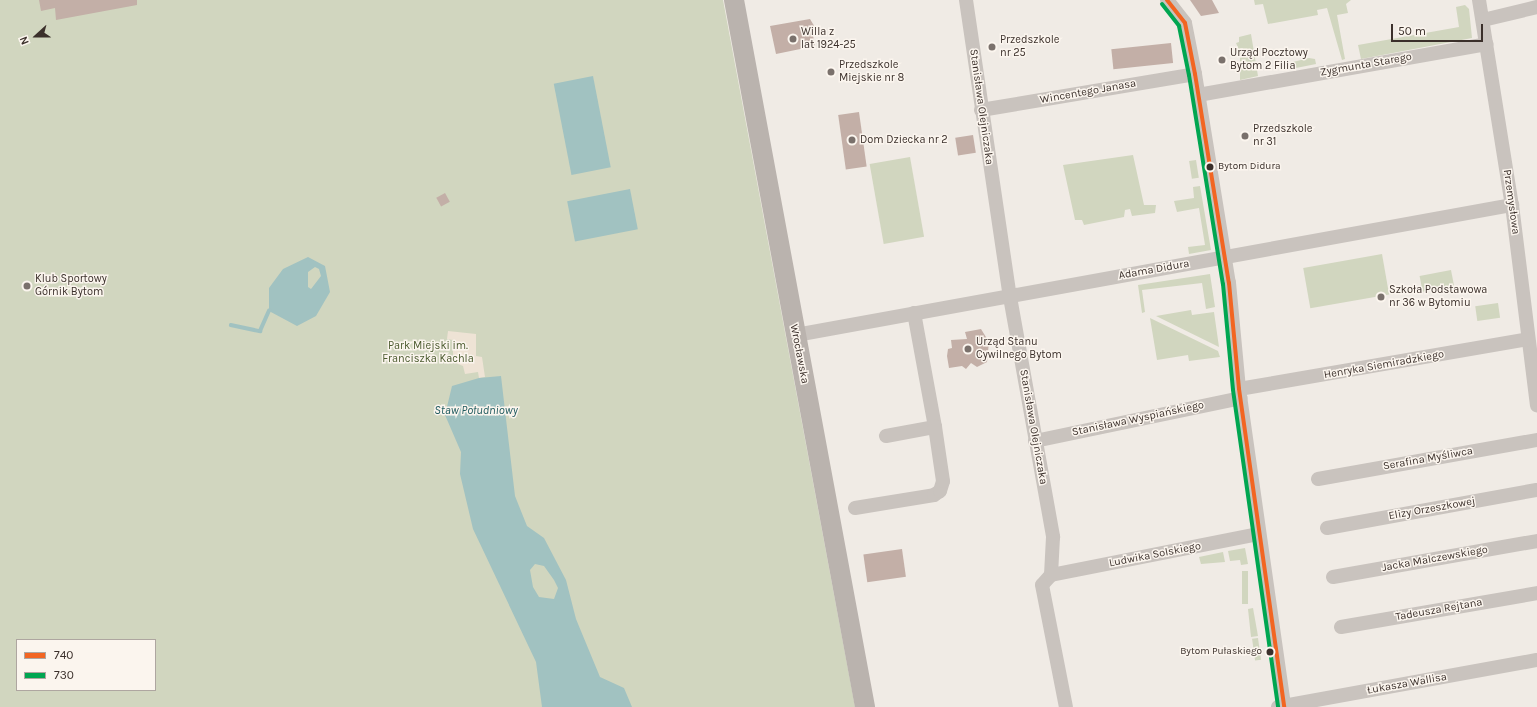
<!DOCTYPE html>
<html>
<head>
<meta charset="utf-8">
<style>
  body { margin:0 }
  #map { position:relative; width:1537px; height:707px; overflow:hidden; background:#f0ebe5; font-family:Karla,sans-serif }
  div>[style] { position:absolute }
  .green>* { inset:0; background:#d1d6bf; transform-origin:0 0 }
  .plaza>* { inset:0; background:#eee3d5 }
  .water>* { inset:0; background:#a1c2c1; transform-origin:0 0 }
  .stream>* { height:3.5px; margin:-1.75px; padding:0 1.75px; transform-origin:1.75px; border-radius:1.75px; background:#a1c2c1 }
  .building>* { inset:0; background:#c3afa7; transform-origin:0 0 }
  .minor>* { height:14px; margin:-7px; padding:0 7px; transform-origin:7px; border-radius:7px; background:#c9c3be }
  .secondary>* { height:20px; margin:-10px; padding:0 10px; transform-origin:10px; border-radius:10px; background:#bab3ae }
  .bus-1>* { height:4px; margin:-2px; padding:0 2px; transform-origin:2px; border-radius:2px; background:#f26522 }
  .bus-2>* { height:4px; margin:-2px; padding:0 2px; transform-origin:2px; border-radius:2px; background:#00a651 }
  .dots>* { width:11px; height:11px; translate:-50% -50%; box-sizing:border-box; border:2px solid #fbf5ee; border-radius:50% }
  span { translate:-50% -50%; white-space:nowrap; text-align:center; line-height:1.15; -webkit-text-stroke:3px #fbf5ee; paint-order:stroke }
  .bus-label { font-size:10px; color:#3b302b }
  .left { translate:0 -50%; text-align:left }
  .right { translate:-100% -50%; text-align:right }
  .poi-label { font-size:11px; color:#3b302b }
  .street-label { font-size:11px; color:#3b302b }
  .park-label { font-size:11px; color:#4a5a2e }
  .water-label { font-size:12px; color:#1f5a5e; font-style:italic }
  .legend { position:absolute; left:16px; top:639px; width:140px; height:52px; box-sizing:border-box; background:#fbf5ee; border:1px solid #aea6a0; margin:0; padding:5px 7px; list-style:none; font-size:12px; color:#3b302b }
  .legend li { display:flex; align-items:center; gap:8px; height:20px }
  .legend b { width:20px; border:1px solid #aea6a0 }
  .north { position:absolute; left:16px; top:16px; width:40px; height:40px; -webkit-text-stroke:3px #fbf5ee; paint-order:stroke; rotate:249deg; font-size:11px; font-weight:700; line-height:16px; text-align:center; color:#3b302b }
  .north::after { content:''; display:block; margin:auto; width:14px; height:18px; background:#3b302b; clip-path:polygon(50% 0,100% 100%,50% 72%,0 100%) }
  .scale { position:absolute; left:1391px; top:24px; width:92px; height:18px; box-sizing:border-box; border:2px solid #3b302b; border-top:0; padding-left:5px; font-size:12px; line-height:14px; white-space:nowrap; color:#3b302b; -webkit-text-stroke:3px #fbf5ee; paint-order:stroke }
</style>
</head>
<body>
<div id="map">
  <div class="green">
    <div style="clip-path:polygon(evenodd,0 0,723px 0,855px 707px,0 707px,0 0,17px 640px,155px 640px,155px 690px,17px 690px,17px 640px)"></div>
    <div style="clip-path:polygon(1254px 0,1351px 0,1346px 4px,1348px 13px,1337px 15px,1345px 59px,1342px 60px,1327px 8px,1317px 10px,1318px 15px,1268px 24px,1263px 4px,1255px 5px)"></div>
    <div style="clip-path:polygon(1465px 5px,1469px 9px,1472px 38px,1361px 59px,1358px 45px,1459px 27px,1456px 7px)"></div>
    <div style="clip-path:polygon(1251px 34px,1258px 76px,1240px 80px,1240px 52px,1236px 43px,1239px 42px,1239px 37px)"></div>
    <div style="clip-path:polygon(1309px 58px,1315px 59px,1316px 64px,1286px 70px,1285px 64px)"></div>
    <div style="clip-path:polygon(1133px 155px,1144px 205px,1156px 205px,1155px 213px,1132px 216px,1130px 209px,1125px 210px,1124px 217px,1084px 225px,1082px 220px,1075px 220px,1063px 165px)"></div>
    <div style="left:910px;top:157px;width:81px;height:41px;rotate:80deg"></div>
    <div style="left:1196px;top:160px;width:18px;height:7px;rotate:81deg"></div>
    <div style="clip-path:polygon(1200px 186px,1211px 250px,1189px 254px,1188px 247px,1205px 245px,1199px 208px,1177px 212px,1174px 201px,1194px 198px,1193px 187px)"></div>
    <div style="left:1382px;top:254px;width:41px;height:80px;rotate:80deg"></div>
    <div style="left:1451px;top:270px;width:16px;height:32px;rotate:79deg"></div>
    <div style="clip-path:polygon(1210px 274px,1215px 307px,1206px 309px,1202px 283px,1142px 290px,1145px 312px,1142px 313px,1138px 285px)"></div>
    <div style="left:1498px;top:303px;width:15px;height:23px;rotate:82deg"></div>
    <div style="clip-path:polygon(1191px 310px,1192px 315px,1214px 312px,1219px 347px,1156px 316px)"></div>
    <div style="clip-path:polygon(1150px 318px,1218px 351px,1220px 357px,1189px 361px,1188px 355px,1157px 360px)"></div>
    <div style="clip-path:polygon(1245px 548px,1248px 564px,1241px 565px,1240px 560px,1230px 561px,1228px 551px)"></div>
    <div style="clip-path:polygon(1223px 552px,1225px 562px,1201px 564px,1199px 557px)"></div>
    <div style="left:1242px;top:571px;width:6px;height:33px"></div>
    <div style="clip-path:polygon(1253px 608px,1258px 636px,1251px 637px,1248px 609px)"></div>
    <div style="left:1258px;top:638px;width:22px;height:6px;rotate:82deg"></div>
  </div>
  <div class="plaza">
    <div style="clip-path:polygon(448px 331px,476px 334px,476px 356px,482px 357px,485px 377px,479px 378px,478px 372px,465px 374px,463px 366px,453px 362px,453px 340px,447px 339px)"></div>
  </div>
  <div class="water">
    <div style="left:593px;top:76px;width:93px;height:40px;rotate:79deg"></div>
    <div style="left:630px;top:189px;width:41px;height:64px;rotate:79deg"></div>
    <div style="clip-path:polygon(evenodd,308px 257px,325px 266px,330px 292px,316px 316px,297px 326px,269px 311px,269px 288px,283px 269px,308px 257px,315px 267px,319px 269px,321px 276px,311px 289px,308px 287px,308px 272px,315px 267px)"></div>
    <div style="clip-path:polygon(evenodd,501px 376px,515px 496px,527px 526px,544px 538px,566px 580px,576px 619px,600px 677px,624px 688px,632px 707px,542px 707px,536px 662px,473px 529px,460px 474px,461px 452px,445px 415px,452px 386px,479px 378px,501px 376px,535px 564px,544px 566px,554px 580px,558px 588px,554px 599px,539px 597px,533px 587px,530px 570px,535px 564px)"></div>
  </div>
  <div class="stream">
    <div style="left:231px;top:325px;width:30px;rotate:12deg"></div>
    <div style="left:260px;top:331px;width:22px;rotate:-66deg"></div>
  </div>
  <div class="building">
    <div style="clip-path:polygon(39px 0,137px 0,137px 5px,56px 20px,55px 8px,41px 11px)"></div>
    <div style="clip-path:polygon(1190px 0,1212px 0,1219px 13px,1201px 16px)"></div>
    <div style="clip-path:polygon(810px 19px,816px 29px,813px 35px,815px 46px,776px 54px,770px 26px)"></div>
    <div style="left:1171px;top:43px;width:20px;height:60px;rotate:84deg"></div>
    <div style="left:859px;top:112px;width:55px;height:21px;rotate:82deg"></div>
    <div style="left:973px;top:135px;width:18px;height:18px;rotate:81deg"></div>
    <div style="left:445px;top:193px;width:10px;height:10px;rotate:61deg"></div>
    <div style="clip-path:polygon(981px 329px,989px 342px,987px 362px,977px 367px,971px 363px,966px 369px,962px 366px,949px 368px,947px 356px,948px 349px,952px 348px,951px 340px,967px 339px,965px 332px)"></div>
    <div style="left:902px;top:549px;width:28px;height:39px;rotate:82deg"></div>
  </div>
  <div class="minor">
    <div style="left:966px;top:0;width:300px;rotate:81.6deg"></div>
    <div style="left:1010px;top:297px;width:244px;rotate:79.8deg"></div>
    <div style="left:1053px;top:537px;width:38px;rotate:93deg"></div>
    <div style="left:1051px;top:575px;width:13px;rotate:132deg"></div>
    <div style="left:1042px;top:585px;width:124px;rotate:78.9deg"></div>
    <div style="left:1167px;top:0;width:29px;rotate:52deg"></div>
    <div style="left:1185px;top:23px;width:52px;rotate:78.9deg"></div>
    <div style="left:1195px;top:74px;width:212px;rotate:80.8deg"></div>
    <div style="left:1229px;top:283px;width:106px;rotate:84.6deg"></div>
    <div style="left:1239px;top:389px;width:321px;rotate:81.9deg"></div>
    <div style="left:1479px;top:0;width:208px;rotate:80.9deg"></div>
    <div style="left:1512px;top:205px;width:202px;rotate:82.9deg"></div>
    <div style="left:1483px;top:20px;width:56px;rotate:-13.5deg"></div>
    <div style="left:1198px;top:95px;width:293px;rotate:-10deg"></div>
    <div style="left:981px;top:110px;width:217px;rotate:-9.5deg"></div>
    <div style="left:796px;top:335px;width:728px;rotate:-10.29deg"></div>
    <div style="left:1239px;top:389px;width:292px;rotate:-9.8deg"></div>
    <div style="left:886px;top:436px;width:50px;rotate:-10.4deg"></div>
    <div style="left:935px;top:427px;width:116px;rotate:-100.4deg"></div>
    <div style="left:1035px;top:441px;width:210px;rotate:-11.8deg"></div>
    <div style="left:1318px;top:479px;width:222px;rotate:-10.1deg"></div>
    <div style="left:855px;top:508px;width:80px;rotate:-9.3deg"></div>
    <div style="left:934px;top:495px;width:7px;rotate:-34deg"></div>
    <div style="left:940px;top:491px;width:10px;rotate:-73deg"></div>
    <div style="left:943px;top:481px;width:55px;rotate:-98.4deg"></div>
    <div style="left:1327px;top:528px;width:213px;rotate:-10.3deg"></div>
    <div style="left:1051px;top:575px;width:212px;rotate:-11.2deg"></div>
    <div style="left:1333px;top:577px;width:207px;rotate:-10deg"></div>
    <div style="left:1341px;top:627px;width:199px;rotate:-9.8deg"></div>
    <div style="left:1278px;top:707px;width:263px;rotate:-10.3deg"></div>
  </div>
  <div class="secondary">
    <div style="left:734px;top:0;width:719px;rotate:79.5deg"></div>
  </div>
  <div class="bus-1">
    <div style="left:1167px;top:0;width:29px;rotate:52deg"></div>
    <div style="left:1185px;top:23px;width:52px;rotate:78.9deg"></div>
    <div style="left:1195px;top:74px;width:212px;rotate:80.8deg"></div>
    <div style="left:1229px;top:283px;width:106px;rotate:84.6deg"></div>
    <div style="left:1239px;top:389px;width:321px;rotate:81.9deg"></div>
  </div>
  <div class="bus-2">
    <div style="left:1162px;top:4px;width:28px;rotate:52deg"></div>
    <div style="left:1179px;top:26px;width:50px;rotate:78.5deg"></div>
    <div style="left:1189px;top:75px;width:212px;rotate:80.8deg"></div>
    <div style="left:1223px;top:284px;width:106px;rotate:84.6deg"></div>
    <div style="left:1233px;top:390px;width:320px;rotate:81.9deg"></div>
  </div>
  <div class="dots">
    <div style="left:793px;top:39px;background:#7a716c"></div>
    <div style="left:992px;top:47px;background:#7a716c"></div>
    <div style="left:1222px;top:60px;background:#7a716c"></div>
    <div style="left:831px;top:72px;background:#7a716c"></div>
    <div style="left:1245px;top:136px;background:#7a716c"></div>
    <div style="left:852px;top:140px;background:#7a716c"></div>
    <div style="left:1210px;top:167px;background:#3b302b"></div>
    <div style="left:27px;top:286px;background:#7a716c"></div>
    <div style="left:1381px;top:297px;background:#7a716c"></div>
    <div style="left:968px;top:349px;background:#7a716c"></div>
    <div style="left:1270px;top:652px;background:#3b302b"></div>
  </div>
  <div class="bus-label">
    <span class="left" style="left:1218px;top:167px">Bytom Didura</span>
    <span class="right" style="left:1262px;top:652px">Bytom Pułaskiego</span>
  </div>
  <div class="poi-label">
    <span class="left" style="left:801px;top:39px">Willa z<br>lat 1924-25</span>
    <span class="left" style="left:1000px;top:47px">Przedszkole<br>nr 25</span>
    <span class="left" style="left:1230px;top:60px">Urząd Pocztowy<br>Bytom 2 Filia</span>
    <span class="left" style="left:839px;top:72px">Przedszkole<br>Miejskie nr 8</span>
    <span class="left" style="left:1253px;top:136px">Przedszkole<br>nr 31</span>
    <span class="left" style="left:860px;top:140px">Dom Dziecka nr 2</span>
    <span class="left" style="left:35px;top:286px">Klub Sportowy<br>Górnik Bytom</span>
    <span class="left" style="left:1389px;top:297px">Szkoła Podstawowa<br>nr 36 w Bytomiu</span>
    <span class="left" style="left:976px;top:349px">Urząd Stanu<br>Cywilnego Bytom</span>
  </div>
  <div class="street-label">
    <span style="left:1366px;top:65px;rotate:-10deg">Zygmunta Starego</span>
    <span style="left:1088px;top:92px;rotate:-10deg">Wincentego Janasa</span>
    <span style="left:981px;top:107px;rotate:82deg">Stanisława Olejniczaka</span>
    <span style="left:1511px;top:202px;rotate:82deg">Przemysłowa</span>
    <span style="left:1154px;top:270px;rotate:-10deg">Adama Didura</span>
    <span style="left:799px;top:354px;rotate:79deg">Wrocławska</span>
    <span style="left:1384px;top:365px;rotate:-10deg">Henryka Siemiradzkiego</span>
    <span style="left:1138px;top:419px;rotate:-12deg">Stanisława Wyspiańskiego</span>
    <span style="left:1033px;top:427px;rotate:80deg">Stanisława Olejniczaka</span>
    <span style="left:1428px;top:459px;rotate:-10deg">Serafina Myśliwca</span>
    <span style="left:1432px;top:509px;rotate:-10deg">Elizy Orzeszkowej</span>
    <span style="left:1155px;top:555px;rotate:-11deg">Ludwika Solskiego</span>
    <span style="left:1435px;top:559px;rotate:-10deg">Jacka Malczewskiego</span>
    <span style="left:1439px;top:610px;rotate:-10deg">Tadeusza Rejtana</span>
    <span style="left:1407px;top:684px;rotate:-10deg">Łukasza Wallisa</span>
  </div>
  <div class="park-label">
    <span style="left:428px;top:353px">Park Miejski im.<br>Franciszka Kachla</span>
  </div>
  <div class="water-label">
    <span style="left:476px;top:411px">Staw Południowy</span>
  </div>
  <ul class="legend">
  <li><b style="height:5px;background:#f26522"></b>740</li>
  <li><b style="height:5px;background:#00a651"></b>730</li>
  </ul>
  <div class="north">N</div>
  <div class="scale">50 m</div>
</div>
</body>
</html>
